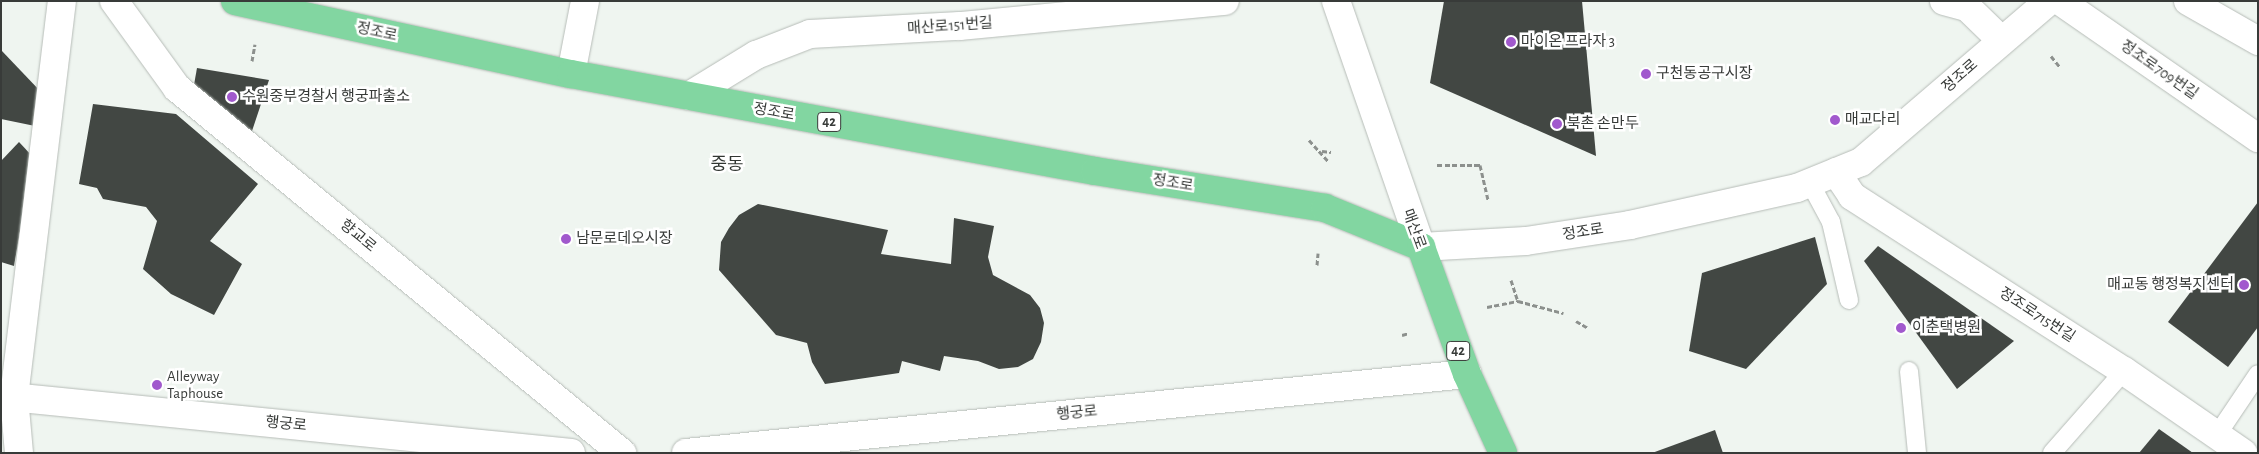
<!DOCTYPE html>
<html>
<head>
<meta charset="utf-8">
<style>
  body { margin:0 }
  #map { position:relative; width:2259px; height:454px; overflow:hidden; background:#eff5f0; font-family:"Alegreya Sans","Noto Sans KR",sans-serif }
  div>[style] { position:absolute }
  .building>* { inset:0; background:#424743 }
  .path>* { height:3px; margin-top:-1.5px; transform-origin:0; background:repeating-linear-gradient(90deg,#8c908d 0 5px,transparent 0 7.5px) }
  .roads { filter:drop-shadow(0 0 1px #b6bcb7) drop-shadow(0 0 1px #b6bcb7) }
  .lane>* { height:18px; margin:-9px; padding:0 9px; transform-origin:9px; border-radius:9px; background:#fff }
  .street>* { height:28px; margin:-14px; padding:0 14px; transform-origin:14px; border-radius:14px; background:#fff }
  .secondary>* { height:28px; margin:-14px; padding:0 14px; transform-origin:14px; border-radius:14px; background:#fff }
  .primary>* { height:28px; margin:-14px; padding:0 14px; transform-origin:14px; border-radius:14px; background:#82d6a1 }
  .dots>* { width:14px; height:14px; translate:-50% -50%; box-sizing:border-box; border:2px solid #fff; border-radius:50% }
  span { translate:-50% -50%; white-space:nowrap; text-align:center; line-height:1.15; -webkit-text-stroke:5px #fff; paint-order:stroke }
  .shield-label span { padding:1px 4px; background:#fff; border:1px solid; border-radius:4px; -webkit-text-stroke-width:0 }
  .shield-label { font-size:14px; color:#383b39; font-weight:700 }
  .street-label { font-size:15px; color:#383b39 }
  .poi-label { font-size:15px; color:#383b39 }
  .left { translate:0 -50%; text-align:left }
  .right { translate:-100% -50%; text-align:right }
  .quarter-label { font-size:18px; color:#313632 }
  .frame { position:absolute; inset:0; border:2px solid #383b39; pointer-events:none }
</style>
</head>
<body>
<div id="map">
  <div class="building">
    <div style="clip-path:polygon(1444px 1px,1582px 1px,1596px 156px,1430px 83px)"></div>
    <div style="clip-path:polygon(1px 50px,42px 93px,35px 126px,1px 119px)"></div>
    <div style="clip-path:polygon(197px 68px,269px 80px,249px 140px,192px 96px)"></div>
    <div style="clip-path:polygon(93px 104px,176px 114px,258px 184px,210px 241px,242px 264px,214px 315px,171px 294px,143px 269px,157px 221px,146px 207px,103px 199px,97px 188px,79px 184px)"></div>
    <div style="clip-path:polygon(19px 142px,33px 157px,14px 266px,1px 262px,1px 161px)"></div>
    <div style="clip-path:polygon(2258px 202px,2258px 327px,2228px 367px,2168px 322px)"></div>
    <div style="clip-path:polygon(758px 204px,888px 230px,881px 254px,951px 264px,954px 218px,994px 226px,988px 257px,993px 275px,1030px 295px,1040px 308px,1044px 323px,1041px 342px,1033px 359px,1018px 367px,999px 369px,978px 361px,944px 356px,940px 371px,902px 361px,899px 373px,825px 384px,812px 362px,807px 343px,776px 335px,719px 270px,721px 242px,729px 228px,739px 215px)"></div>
    <div style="clip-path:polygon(1815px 237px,1827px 284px,1746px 369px,1689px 351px,1702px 273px)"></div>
    <div style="clip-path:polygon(1878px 246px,2014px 341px,1957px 389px,1864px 261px)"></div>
    <div style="clip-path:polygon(2159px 429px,2193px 453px,2139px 453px)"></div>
    <div style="clip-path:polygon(1715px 430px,1723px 453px,1652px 453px)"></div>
  </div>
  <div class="path">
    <div style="left:2051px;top:56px;width:14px;rotate:51deg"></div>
    <div style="left:252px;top:61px;width:17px;rotate:-80deg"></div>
    <div style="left:1309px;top:140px;width:28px;rotate:48deg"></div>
    <div style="left:1322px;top:151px;width:9px;rotate:6deg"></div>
    <div style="left:1437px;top:165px;width:43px"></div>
    <div style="left:1480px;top:165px;width:37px;rotate:77deg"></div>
    <div style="left:1317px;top:265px;width:12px;rotate:-85deg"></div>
    <div style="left:1511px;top:280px;width:22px;rotate:72deg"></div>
    <div style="left:1487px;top:307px;width:32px;rotate:-11deg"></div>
    <div style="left:1518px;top:301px;width:47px;rotate:14.9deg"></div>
    <div style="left:1576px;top:321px;width:14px;rotate:30deg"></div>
    <div style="left:1402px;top:335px;width:7px;rotate:-16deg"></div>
  </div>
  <div class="roads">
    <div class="lane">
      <div style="left:1810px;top:183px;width:44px;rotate:61.7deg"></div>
      <div style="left:1831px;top:222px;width:80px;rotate:77deg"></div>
      <div style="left:1909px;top:371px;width:82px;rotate:84.4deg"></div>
      <div style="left:2217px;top:435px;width:73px;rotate:-56.1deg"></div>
      <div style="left:2052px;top:453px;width:109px;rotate:-48.7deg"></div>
    </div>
    <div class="street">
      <div style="left:114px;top:1px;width:107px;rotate:54.1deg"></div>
      <div style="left:177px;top:88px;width:576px;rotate:39.36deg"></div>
      <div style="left:1944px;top:1px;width:24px;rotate:15deg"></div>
      <div style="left:1967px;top:7px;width:47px;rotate:44.1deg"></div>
      <div style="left:2060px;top:1px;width:241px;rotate:34.7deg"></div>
      <div style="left:2188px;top:1px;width:81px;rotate:29.7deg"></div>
      <div style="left:571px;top:74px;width:74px;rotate:-79.1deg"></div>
      <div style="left:689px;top:96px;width:79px;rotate:-31.5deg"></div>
      <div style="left:756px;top:55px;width:58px;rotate:-21.3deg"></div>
      <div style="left:810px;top:34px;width:150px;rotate:-3.1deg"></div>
      <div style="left:960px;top:26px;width:266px;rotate:-5.4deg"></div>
      <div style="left:1836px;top:172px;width:29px;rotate:56deg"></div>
      <div style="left:1852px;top:196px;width:323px;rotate:32.8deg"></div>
      <div style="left:2124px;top:371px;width:145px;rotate:34.6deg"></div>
      <div style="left:1px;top:396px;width:573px;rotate:5.71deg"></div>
      <div style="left:19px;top:453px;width:56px;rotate:-95.1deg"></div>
      <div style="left:14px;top:397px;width:399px;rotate:-83.1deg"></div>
      <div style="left:686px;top:453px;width:785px;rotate:-5.78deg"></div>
    </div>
    <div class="secondary">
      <div style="left:1336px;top:1px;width:260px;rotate:70.9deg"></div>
      <div style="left:1421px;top:247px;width:105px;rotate:-3.3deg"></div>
      <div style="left:1526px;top:241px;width:105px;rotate:-8.7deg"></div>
      <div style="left:1630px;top:225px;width:171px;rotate:-12.5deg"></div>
      <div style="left:1797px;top:188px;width:69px;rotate:-22.1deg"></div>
      <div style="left:1861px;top:162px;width:248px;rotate:-40.6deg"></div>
    </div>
    <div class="primary">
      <div style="left:235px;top:1px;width:344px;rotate:12.3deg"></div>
      <div style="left:571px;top:74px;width:533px;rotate:10.49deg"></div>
      <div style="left:1095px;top:171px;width:233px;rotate:9.1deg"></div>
      <div style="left:1325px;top:208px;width:104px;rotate:22.1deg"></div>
      <div style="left:1421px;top:247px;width:135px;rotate:70.1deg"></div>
      <div style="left:1467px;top:374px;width:87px;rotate:65.5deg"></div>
    </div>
  </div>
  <div class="dots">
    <div style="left:1511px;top:42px;background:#a159cd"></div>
    <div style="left:1646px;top:74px;background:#a159cd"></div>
    <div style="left:232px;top:97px;background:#a159cd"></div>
    <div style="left:1835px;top:120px;background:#a159cd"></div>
    <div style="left:1557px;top:124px;background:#a159cd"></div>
    <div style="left:566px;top:239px;background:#a159cd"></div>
    <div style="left:2244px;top:285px;background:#a159cd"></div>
    <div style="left:1901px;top:328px;background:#a159cd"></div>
    <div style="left:157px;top:385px;background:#a159cd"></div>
  </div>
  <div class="shield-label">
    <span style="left:829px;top:122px">42</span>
    <span style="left:1458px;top:351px">42</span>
  </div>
  <div class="street-label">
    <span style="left:950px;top:26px;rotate:-4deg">매산로151번길</span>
    <span style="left:377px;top:32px;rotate:12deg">정조로</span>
    <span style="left:2159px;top:70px;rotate:35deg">정조로709번길</span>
    <span style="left:1960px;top:76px;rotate:-41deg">정조로</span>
    <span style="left:774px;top:112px;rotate:10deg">정조로</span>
    <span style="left:1173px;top:183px;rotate:9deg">정조로</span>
    <span style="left:1414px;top:229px;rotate:70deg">매산로</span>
    <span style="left:1583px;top:232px;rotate:-9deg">정조로</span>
    <span style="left:358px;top:236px;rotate:39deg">향교로</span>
    <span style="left:2037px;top:315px;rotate:33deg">정조로715번길</span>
    <span style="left:1077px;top:413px;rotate:-6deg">행궁로</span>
    <span style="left:286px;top:424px;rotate:6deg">행궁로</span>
  </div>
  <div class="poi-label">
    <span class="left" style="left:1521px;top:42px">마이온 프라자 3</span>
    <span class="left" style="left:1656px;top:74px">구천동공구시장</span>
    <span class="left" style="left:242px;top:97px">수원중부경찰서 행궁파출소</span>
    <span class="left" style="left:1845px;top:120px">매교다리</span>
    <span class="left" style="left:1567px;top:124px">북촌 손만두</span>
    <span class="left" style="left:576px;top:239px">남문로데오시장</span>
    <span class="right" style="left:2234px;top:285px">매교동 행정복지센터</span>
    <span class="left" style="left:1912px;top:328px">이춘택병원</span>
    <span class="left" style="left:167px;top:385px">Alleyway<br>Taphouse</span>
  </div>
  <div class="quarter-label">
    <span style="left:727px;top:165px">중동</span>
  </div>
  <div class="frame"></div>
</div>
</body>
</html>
